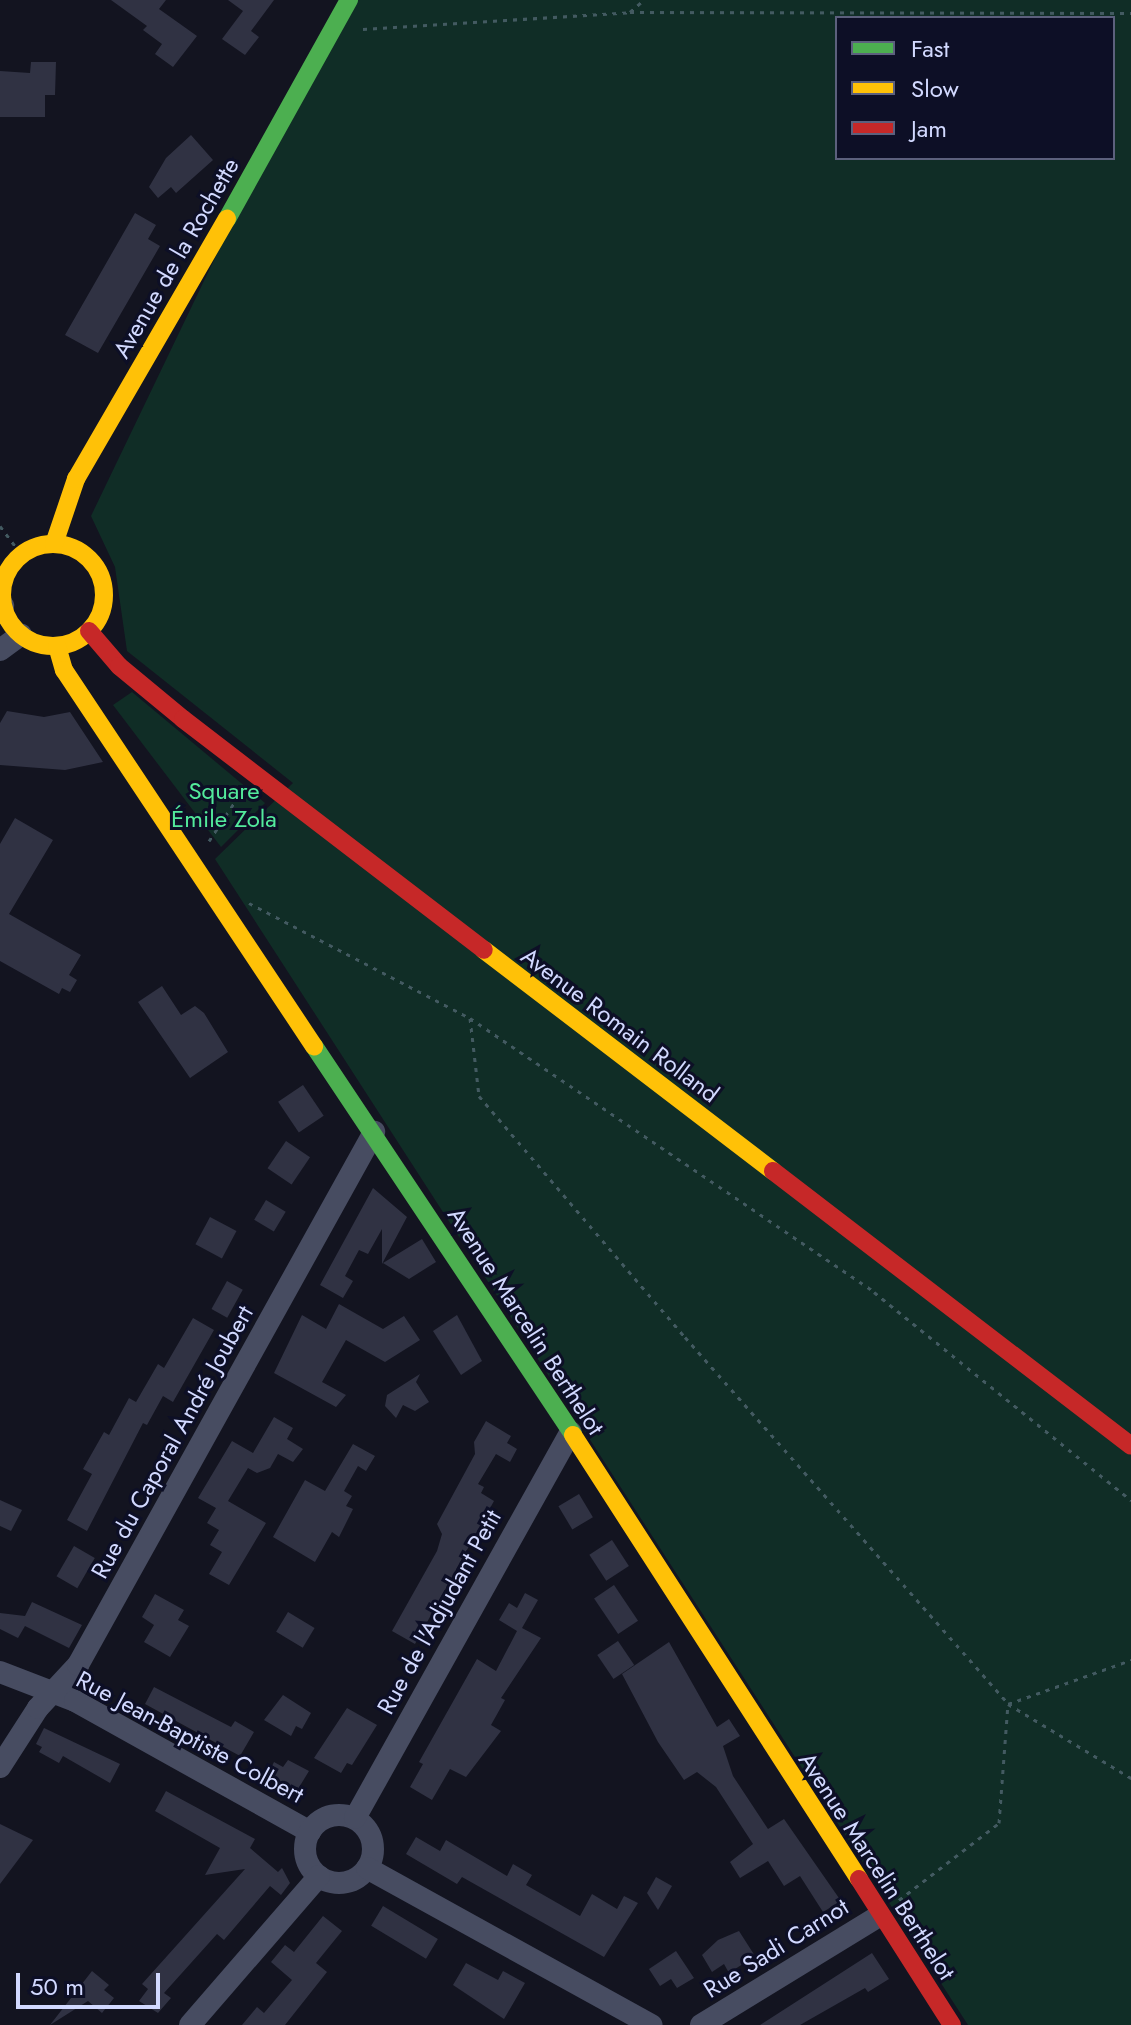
<!DOCTYPE html>
<html>
<head>
<meta charset="utf-8">
<style>
  body { margin:0 }
  #map { position:relative; width:1131px; height:2025px; overflow:hidden; background:#131420; font-family:Jost,sans-serif }
  div>[style] { position:absolute }
  .green>* { inset:0; background:#102d26 }
  .building>* { inset:0; background:#303243; transform-origin:0 0 }
  .path>* { height:3px; margin-top:-1.5px; transform-origin:0; background:repeating-linear-gradient(90deg,#435a61 0 4px,transparent 0 10px) }
  .street>* { height:22px; margin:-11px; padding:0 11px; transform-origin:11px; border-radius:11px; background:#474c61 }
  .street>.ring { margin:-11px; padding:0; box-sizing:content-box; background:none; border:22px solid #474c61; border-radius:50% }
  .fast>* { height:18px; margin:-9px; padding:0 9px; transform-origin:9px; border-radius:9px; background:#4caf50 }
  .slow>* { height:18px; margin:-9px; padding:0 9px; transform-origin:9px; border-radius:9px; background:#ffc107 }
  .slow>.ring { margin:-9px; padding:0; box-sizing:content-box; background:none; border:18px solid #ffc107; border-radius:50% }
  .jam>* { height:18px; margin:-9px; padding:0 9px; transform-origin:9px; border-radius:9px; background:#c62828 }
  span { translate:-50% -50%; white-space:nowrap; text-align:center; line-height:1.15; -webkit-text-stroke:6px #0d0f26; paint-order:stroke }
  .street-label { font-size:24px; color:#d2d9ff }
  .park-label { font-size:24px; color:#53ea9c }
  .legend { position:absolute; left:835px; top:16px; width:280px; height:144px; box-sizing:border-box; background:#0d0f26; border:2px solid #5c607d; margin:0; padding:10px 14px; list-style:none; font-size:24px; color:#d2d9ff }
  .legend li { display:flex; align-items:center; gap:16px; height:40px }
  .legend b { width:40px; border:2px solid #5c607d }
  .scale { position:absolute; left:16px; top:1973px; width:144px; height:36px; box-sizing:border-box; border:4px solid #d2d9ff; border-top:0; padding-left:10px; font-size:24px; line-height:28px; white-space:nowrap; color:#d2d9ff; -webkit-text-stroke:6px #0d0f26; paint-order:stroke }
</style>
</head>
<body>
<div id="map">
  <div class="green">
    <div style="clip-path:polygon(evenodd,339px 0,1131px 0,1131px 2025px,968px 2025px,215px 859px,293px 783px,127px 651px,115px 567px,91px 516px,339px 0,837px 18px,1113px 18px,1113px 158px,837px 158px,837px 18px)"></div>
    <div style="clip-path:polygon(132px 692px,265px 803px,221px 847px,113px 705px)"></div>
  </div>
  <div class="building">
    <div style="clip-path:polygon(111px 0,166px 0,159px 9px,197px 36px,173px 67px,155px 54px,162px 44px,143px 30px,147px 26px)"></div>
    <div style="clip-path:polygon(228px 0,274px 0,251px 31px,259px 37px,245px 55px,222px 39px,243px 11px)"></div>
    <div style="clip-path:polygon(31px 62px,56px 62px,55px 95px,45px 95px,45px 117px,0 117px,0 71px,30px 73px)"></div>
    <div style="clip-path:polygon(191px 135px,213px 160px,176px 193px,171px 187px,158px 198px,149px 187px,166px 158px)"></div>
    <div style="clip-path:polygon(135px 213px,156px 225px,148px 239px,160px 246px,98px 353px,65px 335px)"></div>
    <div style="clip-path:polygon(7px 711px,44px 717px,70px 712px,103px 762px,65px 770px,0 765px,0 723px)"></div>
    <div style="clip-path:polygon(15px 818px,53px 840px,9px 914px,81px 955px,69px 975px,77px 980px,70px 992px,62px 988px,59px 994px,0 961px,0 844px)"></div>
    <div style="clip-path:polygon(162px 986px,181px 1015px,195px 1006px,204px 1013px,228px 1052px,190px 1078px,138px 1002px)"></div>
    <div style="left:303px;top:1085px;width:37px;height:30px;rotate:56deg"></div>
    <div style="left:286px;top:1141px;width:29px;height:33px;rotate:34deg"></div>
    <div style="clip-path:polygon(373px 1188px,407px 1217px,382px 1264px,382px 1229px,368px 1254px,359px 1250px,345px 1276px,353px 1281px,343px 1298px,320px 1285px)"></div>
    <div style="left:266px;top:1200px;width:23px;height:23px;rotate:31deg"></div>
    <div style="left:210px;top:1217px;width:30px;height:31px;rotate:28deg"></div>
    <div style="clip-path:polygon(422px 1239px,436px 1262px,409px 1279px,383px 1263px)"></div>
    <div style="left:227px;top:1281px;width:18px;height:32px;rotate:29deg"></div>
    <div style="clip-path:polygon(339px 1304px,383px 1329px,404px 1316px,420px 1340px,385px 1362px,346px 1340px,322px 1382px,346px 1395px,336px 1407px,274px 1373px,302px 1315px,326px 1329px)"></div>
    <div style="clip-path:polygon(457px 1315px,482px 1361px,461px 1375px,433px 1331px)"></div>
    <div style="clip-path:polygon(193px 1318px,214px 1330px,173px 1402px,163px 1396px,147px 1425px,143px 1423px,87px 1531px,67px 1520px,92px 1474px,83px 1469px,104px 1432px,109px 1435px,129px 1398px,136px 1402px,158px 1364px,164px 1368px)"></div>
    <div style="clip-path:polygon(420px 1374px,416px 1382px,429px 1402px,415px 1411px,403px 1405px,396px 1418px,385px 1406px,387px 1395px)"></div>
    <div style="clip-path:polygon(274px 1417px,293px 1428px,287px 1439px,303px 1449px,293px 1462px,278px 1454px,270px 1468px,257px 1473px,248px 1468px,228px 1501px,266px 1523px,229px 1585px,209px 1574px,222px 1552px,210px 1545px,219px 1530px,207px 1523px,216px 1508px,198px 1498px,232px 1441px,253px 1453px)"></div>
    <div style="clip-path:polygon(486px 1421px,511px 1436px,507px 1443px,517px 1449px,510px 1462px,496px 1454px,478px 1484px,484px 1487px,481px 1493px,494px 1501px,415px 1644px,392px 1631px,437px 1551px,442px 1534px,437px 1524px,475px 1454px,474px 1442px)"></div>
    <div style="clip-path:polygon(353px 1444px,375px 1456px,366px 1471px,358px 1466px,344px 1491px,352px 1496px,346px 1506px,353px 1509px,339px 1537px,332px 1532px,315px 1562px,273px 1537px,305px 1480px,325px 1491px)"></div>
    <div style="left:579px;top:1494px;width:27px;height:24px;rotate:59deg"></div>
    <div style="clip-path:polygon(0 1500px,22px 1510px,11px 1531px,0 1526px)"></div>
    <div style="left:612px;top:1540px;width:31px;height:27px;rotate:57deg"></div>
    <div style="left:74px;top:1546px;width:24px;height:35px;rotate:30deg"></div>
    <div style="left:614px;top:1585px;width:43px;height:24px;rotate:56deg"></div>
    <div style="clip-path:polygon(525px 1593px,538px 1600px,522px 1628px,541px 1638px,501px 1698px,505px 1700px,491px 1725px,501px 1731px,466px 1777px,450px 1769px,432px 1800px,410px 1787px,423px 1764px,419px 1762px,477px 1659px,496px 1671px,517px 1631px,499px 1620px,509px 1603px,517px 1608px)"></div>
    <div style="clip-path:polygon(155px 1594px,184px 1610px,178px 1620px,189px 1626px,170px 1657px,144px 1642px,154px 1625px,142px 1617px)"></div>
    <div style="clip-path:polygon(32px 1602px,82px 1625px,69px 1648px,25px 1626px,18px 1638px,0 1629px,0 1613px,25px 1616px)"></div>
    <div style="left:288px;top:1612px;width:31px;height:23px;rotate:31deg"></div>
    <div style="left:618px;top:1641px;width:29px;height:25px;rotate:56deg"></div>
    <div style="clip-path:polygon(669px 1642px,717px 1727px,729px 1719px,740px 1736px,723px 1746px,733px 1776px,768px 1829px,784px 1819px,841px 1901px,823px 1912px,800px 1876px,784px 1886px,768px 1861px,740px 1878px,730px 1862px,753px 1844px,716px 1787px,697px 1772px,684px 1780px,658px 1742px,622px 1674px)"></div>
    <div style="clip-path:polygon(154px 1687px,231px 1727px,235px 1721px,254px 1732px,240px 1756px,145px 1704px)"></div>
    <div style="clip-path:polygon(283px 1695px,311px 1713px,302px 1729px,296px 1726px,291px 1736px,264px 1720px)"></div>
    <div style="clip-path:polygon(347px 1708px,377px 1725px,352px 1765px,347px 1763px,341px 1773px,314px 1758px)"></div>
    <div style="clip-path:polygon(44px 1728px,120px 1764px,110px 1783px,63px 1756px,59px 1763px,39px 1752px,42px 1747px,36px 1744px)"></div>
    <div style="clip-path:polygon(288px 1760px,309px 1771px,295px 1794px,267px 1776px,274px 1762px,283px 1767px)"></div>
    <div style="clip-path:polygon(166px 1791px,255px 1839px,250px 1848px,278px 1872px,282px 1868px,290px 1883px,281px 1895px,270px 1886px,224px 1940px,217px 1934px,164px 1993px,171px 1998px,158px 2013px,139px 2001px,148px 1989px,142px 1984px,245px 1869px,205px 1875px,220px 1848px,155px 1811px)"></div>
    <div style="clip-path:polygon(0 1824px,33px 1840px,0 1884px)"></div>
    <div style="clip-path:polygon(416px 1837px,440px 1851px,446px 1840px,507px 1876px,513px 1864px,532px 1875px,526px 1885px,580px 1916px,592px 1894px,617px 1909px,624px 1896px,638px 1903px,604px 1957px,462px 1877px,457px 1884px,406px 1854px)"></div>
    <div style="clip-path:polygon(656px 1877px,672px 1886px,658px 1910px,647px 1893px)"></div>
    <div style="left:383px;top:1906px;width:64px;height:23px;rotate:31deg"></div>
    <div style="clip-path:polygon(323px 1916px,342px 1931px,316px 1963px,327px 1972px,285px 2025px,242px 2025px,257px 2007px,264px 2013px,292px 1980px,271px 1962px,285px 1945px,294px 1952px)"></div>
    <div style="clip-path:polygon(739px 1931px,755px 1956px,729px 1973px,724px 1964px,712px 1972px,702px 1955px,718px 1940px)"></div>
    <div style="clip-path:polygon(676px 1951px,694px 1978px,677px 1988px,671px 1979px,660px 1986px,649px 1969px)"></div>
    <div style="clip-path:polygon(872px 1953px,889px 1979px,868px 1992px,865px 1988px,800px 2025px,760px 2025px)"></div>
    <div style="clip-path:polygon(466px 1963px,498px 1980px,503px 1971px,525px 1983px,504px 2019px,453px 1985px)"></div>
    <div style="clip-path:polygon(92px 1971px,109px 1985px,104px 1990px,114px 1998px,102px 2013px,88px 2001px,50px 2025px)"></div>
  </div>
  <div class="path">
    <div style="left:630px;top:12px;width:18px;rotate:-41deg"></div>
    <div style="left:363px;top:29px;width:268px;rotate:-3.6deg"></div>
    <div style="left:630px;top:12px;width:501px;rotate:0.11deg"></div>
    <div style="left:0;top:526px;width:35px;rotate:53deg"></div>
    <div style="left:209px;top:841px;width:56px;rotate:-56.6deg"></div>
    <div style="left:249px;top:903px;width:249px;rotate:27.5deg"></div>
    <div style="left:470px;top:1018px;width:79px;rotate:83.4deg"></div>
    <div style="left:479px;top:1096px;width:317px;rotate:49.5deg"></div>
    <div style="left:685px;top:1337px;width:489px;rotate:48.6deg"></div>
    <div style="left:1008px;top:1704px;width:144px;rotate:31deg"></div>
    <div style="left:470px;top:1018px;width:488px;rotate:34.1deg"></div>
    <div style="left:874px;top:1292px;width:331px;rotate:39deg"></div>
    <div style="left:899px;top:1900px;width:126px;rotate:-37.6deg"></div>
    <div style="left:999px;top:1823px;width:119px;rotate:-85.7deg"></div>
    <div style="left:1008px;top:1704px;width:131px;rotate:-19.7deg"></div>
  </div>
  <div class="street">
    <div style="left:0;top:613px;width:8px;rotate:-67deg"></div>
    <div style="left:0;top:650px;width:26px;rotate:-36deg"></div>
    <div style="left:0;top:1672px;width:80px;rotate:21.1deg"></div>
    <div style="left:75px;top:1701px;width:269px;rotate:29.1deg"></div>
    <div style="left:0;top:1767px;width:70px;rotate:-57.2deg"></div>
    <div style="left:38px;top:1708px;width:59px;rotate:-47.1deg"></div>
    <div style="left:78px;top:1665px;width:610px;rotate:-60.95deg"></div>
    <div class="ring" style="left:305px;top:1815px;width:46px;height:46px"></div>
    <div style="left:355px;top:1818px;width:442px;rotate:-60.8deg"></div>
    <div style="left:367px;top:1868px;width:325px;rotate:28.9deg"></div>
    <div style="left:190px;top:2025px;width:197px;rotate:-49.1deg"></div>
    <div style="left:701px;top:2025px;width:209px;rotate:-31.5deg"></div>
  </div>
  <div class="fast">
    <div style="left:227px;top:219px;width:251px;rotate:-60.9deg"></div>
    <div style="left:314px;top:1046px;width:467px;rotate:56.3deg"></div>
  </div>
  <div class="slow">
    <div class="ring" style="left:2px;top:544px;width:84px;height:84px"></div>
    <div style="left:54px;top:544px;width:69px;rotate:-71.3deg"></div>
    <div style="left:76px;top:479px;width:301px;rotate:-59.9deg"></div>
    <div style="left:57px;top:646px;width:25px;rotate:74deg"></div>
    <div style="left:64px;top:670px;width:452px;rotate:56.4deg"></div>
    <div style="left:484px;top:950px;width:364px;rotate:37.4deg"></div>
    <div style="left:573px;top:1435px;width:528px;rotate:57.21deg"></div>
  </div>
  <div class="jam">
    <div style="left:89px;top:631px;width:46px;rotate:49.4deg"></div>
    <div style="left:119px;top:666px;width:83px;rotate:39.6deg"></div>
    <div style="left:183px;top:719px;width:379px;rotate:37.5deg"></div>
    <div style="left:773px;top:1171px;width:451px;rotate:37.5deg"></div>
    <div style="left:859px;top:1879px;width:173px;rotate:57.5deg"></div>
  </div>
  <div class="street-label">
    <span style="left:176px;top:258px;rotate:-60deg">Avenue de la Rochette</span>
    <span style="left:620px;top:1025px;rotate:37deg">Avenue Romain Rolland</span>
    <span style="left:526px;top:1321px;rotate:57deg">Avenue Marcelin Berthelot</span>
    <span style="left:172px;top:1442px;rotate:-61deg">Rue du Caporal André Joubert</span>
    <span style="left:439px;top:1612px;rotate:-61deg">Rue de l'Adjudant Petit</span>
    <span style="left:190px;top:1737px;rotate:28deg">Rue Jean-Baptiste Colbert</span>
    <span style="left:877px;top:1866px;rotate:57deg">Avenue Marcelin Berthelot</span>
    <span style="left:776px;top:1948px;rotate:-32deg">Rue Sadi Carnot</span>
  </div>
  <div class="park-label">
    <span style="left:224px;top:805px">Square<br>Émile Zola</span>
  </div>
  <ul class="legend">
  <li><b style="height:10px;background:#4caf50"></b>Fast</li>
  <li><b style="height:10px;background:#ffc107"></b>Slow</li>
  <li><b style="height:10px;background:#c62828"></b>Jam</li>
  </ul>
  <div class="scale">50 m</div>
</div>
</body>
</html>
